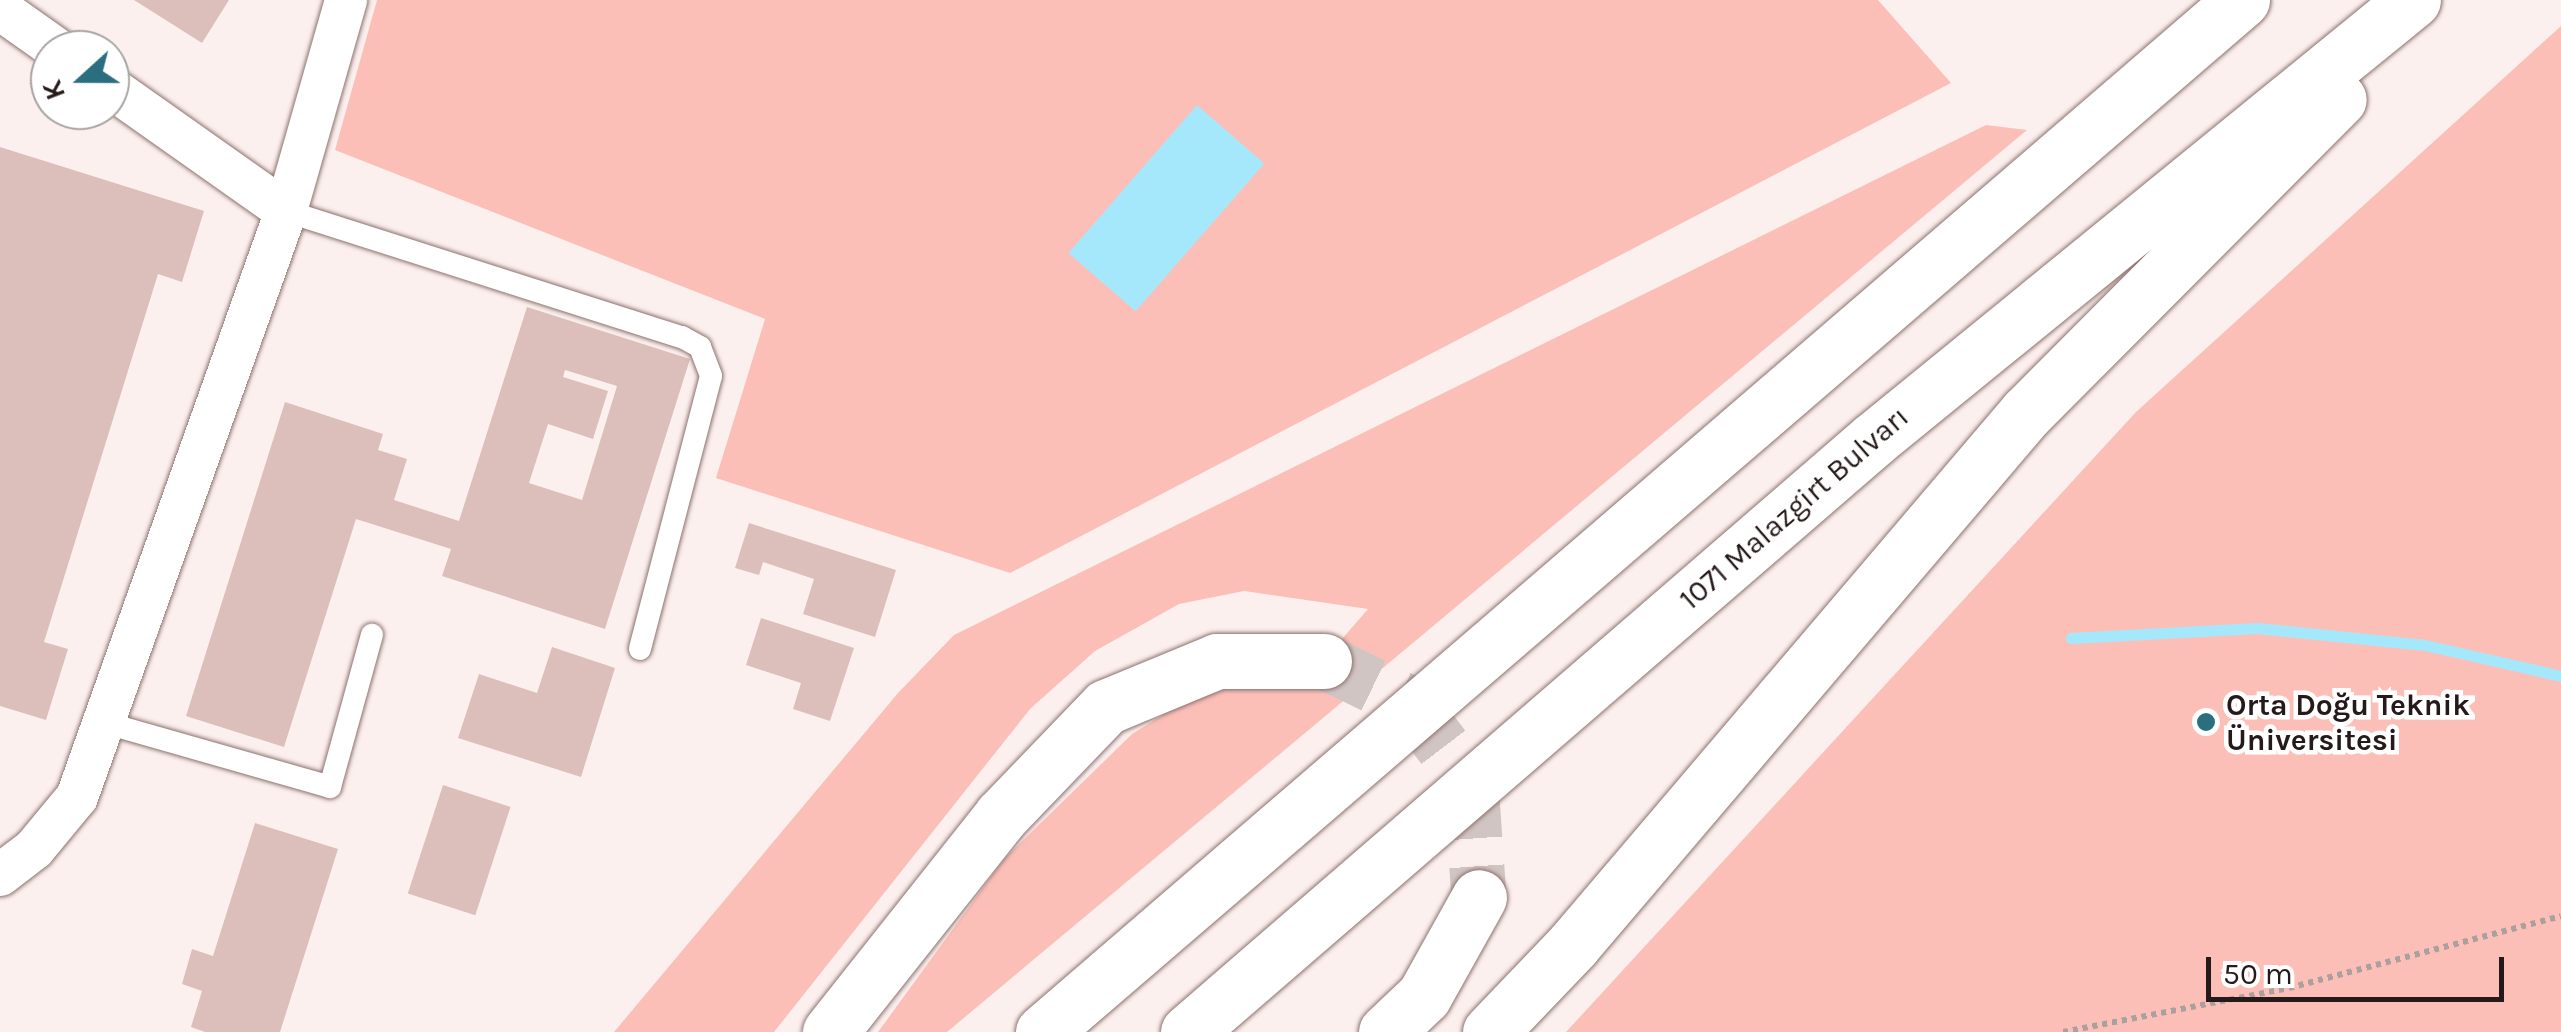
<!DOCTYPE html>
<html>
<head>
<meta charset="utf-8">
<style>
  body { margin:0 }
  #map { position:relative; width:2561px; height:1032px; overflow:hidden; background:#fcf0ee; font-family:Karla,sans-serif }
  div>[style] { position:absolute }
  .green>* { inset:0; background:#fcbfb8 }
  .water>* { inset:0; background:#a6e8fb; transform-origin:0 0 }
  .stream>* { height:11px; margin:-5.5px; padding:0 5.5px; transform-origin:5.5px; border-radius:5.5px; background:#a6e8fb }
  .building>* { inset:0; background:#dcbfbb; transform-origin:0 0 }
  .primary-tunnel>* { height:55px; margin-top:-27.5px; transform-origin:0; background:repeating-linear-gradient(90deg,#d1c5c3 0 55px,transparent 0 83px) }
  .path>* { height:6px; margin-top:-3px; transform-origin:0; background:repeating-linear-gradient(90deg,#aba09e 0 5px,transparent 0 10px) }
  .roads { filter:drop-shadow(0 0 2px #8c726f) drop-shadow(0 0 2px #8c726f) }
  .lane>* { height:22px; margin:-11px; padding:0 11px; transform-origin:11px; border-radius:11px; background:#fff }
  .street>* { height:42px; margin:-21px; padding:0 21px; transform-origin:21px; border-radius:21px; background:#fff }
  .primary>* { height:55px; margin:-27.5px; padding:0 27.5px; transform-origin:27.5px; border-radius:27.5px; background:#fff }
  .dots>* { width:28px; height:28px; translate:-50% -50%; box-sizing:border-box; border:5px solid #fff; border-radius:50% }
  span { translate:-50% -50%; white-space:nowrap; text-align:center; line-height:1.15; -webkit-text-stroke:9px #fff; paint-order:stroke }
  .street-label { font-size:30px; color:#251a19 }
  .poi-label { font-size:30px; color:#251a19; font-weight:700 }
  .left { translate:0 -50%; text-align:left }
  .north { position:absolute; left:30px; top:30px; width:100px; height:100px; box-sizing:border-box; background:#fff; border:2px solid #a8a3a3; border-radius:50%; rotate:249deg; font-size:28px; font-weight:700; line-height:40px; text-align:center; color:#251a19 }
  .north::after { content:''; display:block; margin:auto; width:35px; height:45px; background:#2b6e7f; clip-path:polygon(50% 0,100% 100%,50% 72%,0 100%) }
  .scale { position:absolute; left:2206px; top:957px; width:298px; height:45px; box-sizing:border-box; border:5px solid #251a19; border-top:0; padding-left:12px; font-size:30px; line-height:35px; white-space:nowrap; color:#251a19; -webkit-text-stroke:8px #fff; paint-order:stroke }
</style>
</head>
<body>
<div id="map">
  <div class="green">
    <div style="clip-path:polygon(377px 0,1878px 0,1951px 83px,1010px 573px,716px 478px,765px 319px,335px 150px)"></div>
    <div style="clip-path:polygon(2561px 26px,2561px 1032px,1566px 1032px,2136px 412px)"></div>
    <div style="clip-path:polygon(1986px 125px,2027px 130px,947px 1032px,878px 1032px,1004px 859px,1132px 734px,1182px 703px,1229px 688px,1303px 684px,1368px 609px,1244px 591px,1179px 604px,1095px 651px,1030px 709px,774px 1032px,614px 1032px,898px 693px,954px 635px)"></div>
  </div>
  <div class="water">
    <div style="left:1197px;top:105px;width:89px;height:196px;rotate:41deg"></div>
  </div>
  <div class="stream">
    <div style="left:2071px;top:638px;width:186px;rotate:-3.1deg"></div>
    <div style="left:2257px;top:628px;width:169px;rotate:5.8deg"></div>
    <div style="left:2425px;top:645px;width:139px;rotate:12.8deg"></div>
  </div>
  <div class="building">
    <div style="clip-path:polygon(134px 0,229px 0,202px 43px)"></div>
    <div style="clip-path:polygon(0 147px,204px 211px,182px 282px,158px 274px,44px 642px,68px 649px,46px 720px,0 706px)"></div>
    <div style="clip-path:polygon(evenodd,527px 307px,690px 359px,605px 629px,442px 576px,451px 549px,356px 519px,284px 747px,186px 716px,285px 402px,383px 434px,378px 450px,407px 459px,394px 500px,459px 521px,527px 307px,565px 370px,617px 386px,582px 500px,529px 483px,548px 424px,593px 439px,608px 391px,563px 377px,565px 370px)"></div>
    <div style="clip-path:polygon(749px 523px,896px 570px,875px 637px,803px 614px,814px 579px,763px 562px,759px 575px,735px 568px)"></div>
    <div style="clip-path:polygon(761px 618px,854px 648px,830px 721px,793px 709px,801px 683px,746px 665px)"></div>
    <div style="clip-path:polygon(552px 647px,615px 668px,581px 777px,458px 738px,479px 674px,537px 693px)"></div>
    <div style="left:443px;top:785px;width:71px;height:114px;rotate:18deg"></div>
    <div style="clip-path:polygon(255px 823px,338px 849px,280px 1032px,205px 1032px,191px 1027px,202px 991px,182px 984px,192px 949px,213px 956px)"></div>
  </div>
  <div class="primary-tunnel">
    <div style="left:1324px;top:661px;width:96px;rotate:26deg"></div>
    <div style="left:1410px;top:703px;width:101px;rotate:52.7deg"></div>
    <div style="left:1471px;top:783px;width:114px;rotate:86deg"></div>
  </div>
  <div class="path">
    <div style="left:2063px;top:1032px;width:230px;rotate:-11deg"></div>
    <div style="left:2289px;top:988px;width:281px;rotate:-14.8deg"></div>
  </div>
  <div class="roads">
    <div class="lane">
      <div style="left:286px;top:211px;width:416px;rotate:17.7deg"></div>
      <div style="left:682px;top:337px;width:21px;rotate:29deg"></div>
      <div style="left:700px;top:347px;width:31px;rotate:69deg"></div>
      <div style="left:711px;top:376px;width:282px;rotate:104.6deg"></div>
      <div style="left:106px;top:723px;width:233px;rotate:15.9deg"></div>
      <div style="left:330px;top:787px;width:158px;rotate:-74.6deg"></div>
    </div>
    <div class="street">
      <div style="left:0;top:9px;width:71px;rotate:35.3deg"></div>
      <div style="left:110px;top:87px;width:215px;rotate:35.2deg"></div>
      <div style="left:0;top:875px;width:43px;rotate:-37.4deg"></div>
      <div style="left:34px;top:849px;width:67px;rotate:-50.4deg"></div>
      <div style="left:77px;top:797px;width:622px;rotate:-70.37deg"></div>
      <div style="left:286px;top:211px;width:219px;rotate:-74.1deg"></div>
    </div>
    <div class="primary">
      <div style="left:830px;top:1032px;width:275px;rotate:-51.6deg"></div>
      <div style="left:1001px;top:816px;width:151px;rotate:-46.1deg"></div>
      <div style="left:1106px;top:707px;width:120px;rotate:-22.5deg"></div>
      <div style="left:1217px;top:661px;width:107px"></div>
      <div style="left:1043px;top:1032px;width:1582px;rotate:-40.72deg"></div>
      <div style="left:1188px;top:1032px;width:907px;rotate:-40.84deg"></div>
      <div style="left:1874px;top:439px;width:695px;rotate:-39.16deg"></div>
      <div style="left:1386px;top:1032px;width:52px;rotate:-43.5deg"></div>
      <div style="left:1424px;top:996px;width:113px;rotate:-60.9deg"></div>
      <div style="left:1490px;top:1032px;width:120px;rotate:-46.3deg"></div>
      <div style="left:1573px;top:945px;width:699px;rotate:-49.59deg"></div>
      <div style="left:2026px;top:413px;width:443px;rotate:-45.1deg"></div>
    </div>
  </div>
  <div class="dots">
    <div style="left:2206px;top:722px;background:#2b6e7f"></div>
  </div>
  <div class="street-label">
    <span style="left:1794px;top:508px;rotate:-41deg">1071 Malazgirt Bulvarı</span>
  </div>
  <div class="poi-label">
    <span class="left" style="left:2226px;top:722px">Orta Doğu Teknik<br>Üniversitesi</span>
  </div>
  <div class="north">K</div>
  <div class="scale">50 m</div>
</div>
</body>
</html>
